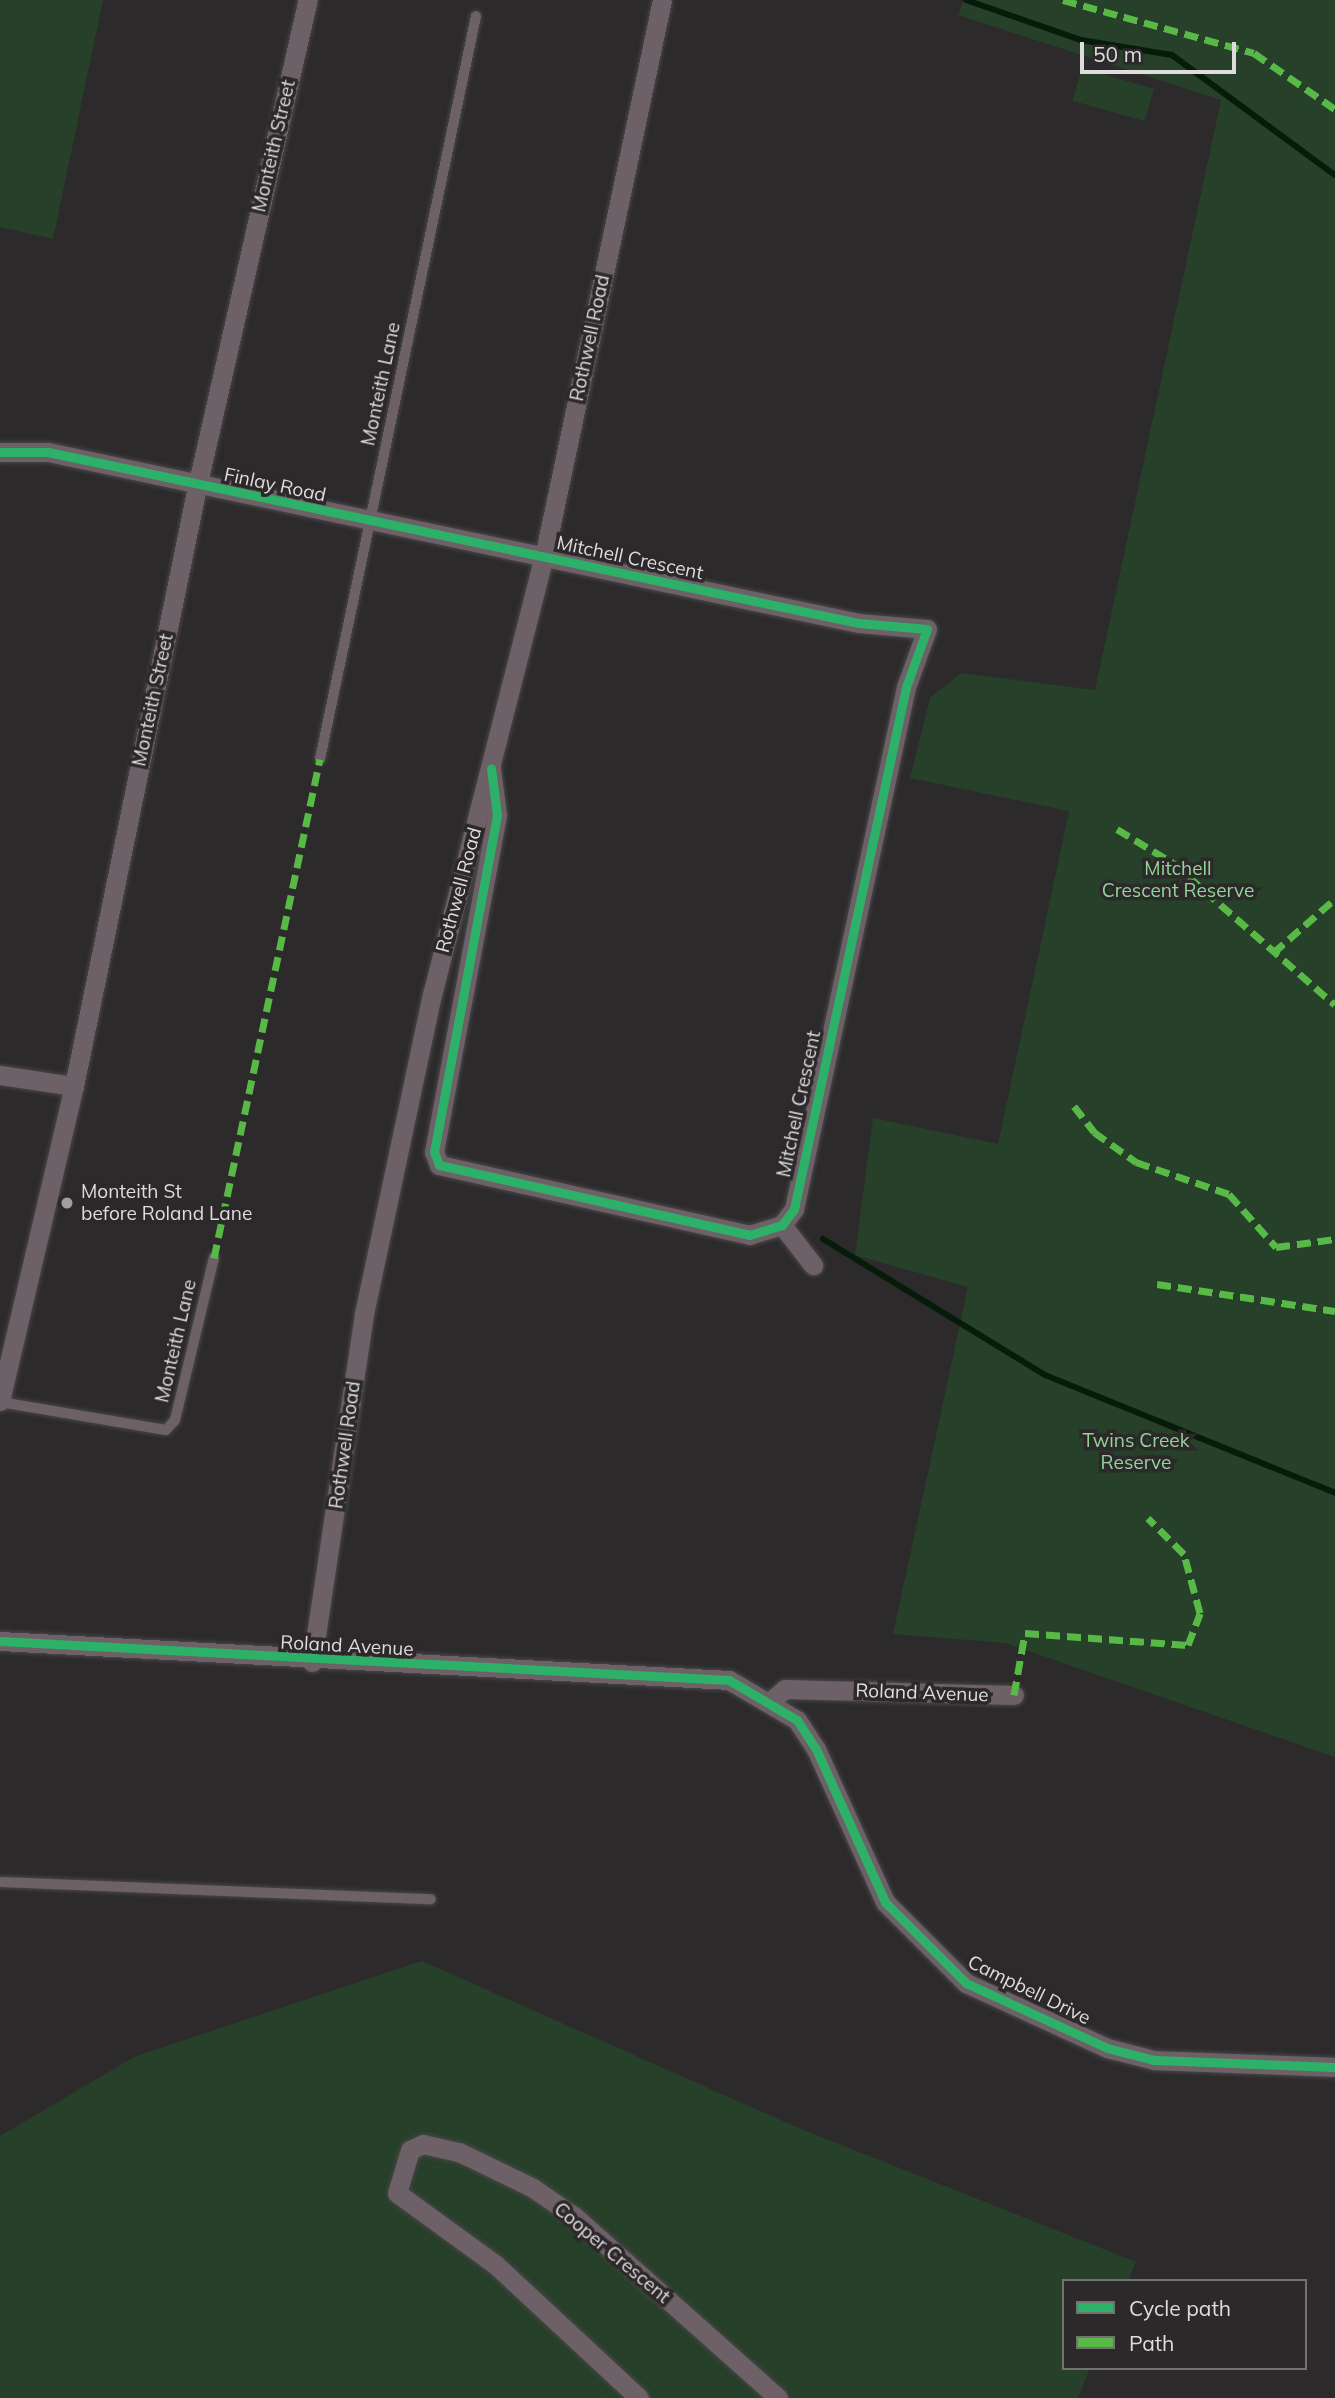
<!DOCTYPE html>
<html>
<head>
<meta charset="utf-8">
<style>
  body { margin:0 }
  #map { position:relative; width:1335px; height:2398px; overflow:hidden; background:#2c2a2b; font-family:Mulish,sans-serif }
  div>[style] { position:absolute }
  .green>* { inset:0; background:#264029; transform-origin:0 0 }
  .stream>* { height:6px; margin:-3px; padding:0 3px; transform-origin:3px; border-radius:3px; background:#071b09 }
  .roads { filter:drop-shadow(0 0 2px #494647) drop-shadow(0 0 2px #494647) }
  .lane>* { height:10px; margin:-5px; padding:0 5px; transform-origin:5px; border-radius:5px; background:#6d6167 }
  .street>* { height:19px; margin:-9.5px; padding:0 9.5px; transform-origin:9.5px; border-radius:9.5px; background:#6d6167 }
  .quiet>* { height:7px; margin-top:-3.5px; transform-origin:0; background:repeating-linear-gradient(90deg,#58b947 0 14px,transparent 0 21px) }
  .cycleway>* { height:9px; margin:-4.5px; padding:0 4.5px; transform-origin:4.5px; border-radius:4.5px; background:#2db169 }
  .dots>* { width:19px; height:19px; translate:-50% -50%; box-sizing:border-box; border:4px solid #2d292b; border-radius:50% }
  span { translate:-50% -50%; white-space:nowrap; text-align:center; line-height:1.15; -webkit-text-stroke:7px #2d292b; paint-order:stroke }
  .street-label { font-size:19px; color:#dfdcdd }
  .park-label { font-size:19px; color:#8fd697 }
  .poi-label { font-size:19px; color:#dfdcdd }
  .left { translate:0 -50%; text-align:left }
  .legend { position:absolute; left:1062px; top:2279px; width:245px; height:91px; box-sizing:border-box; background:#2d292b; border:2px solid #747172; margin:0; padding:9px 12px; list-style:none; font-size:21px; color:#dfdcdd }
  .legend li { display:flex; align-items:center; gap:14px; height:35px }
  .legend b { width:35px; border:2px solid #747172 }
  .scale { position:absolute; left:1080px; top:42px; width:156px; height:32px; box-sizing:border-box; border:4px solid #dfdcdd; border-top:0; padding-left:9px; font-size:21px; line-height:24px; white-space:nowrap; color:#dfdcdd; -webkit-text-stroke:5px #2d292b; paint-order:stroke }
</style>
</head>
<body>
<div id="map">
  <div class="green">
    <div style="clip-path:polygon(0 0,103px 0,53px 239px,0 227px)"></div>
    <div style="clip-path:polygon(964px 0,1335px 0,1335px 1757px,1005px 1643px,893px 1634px,968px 1287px,855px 1255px,873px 1118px,998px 1144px,1069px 811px,910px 778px,930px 698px,961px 673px,1095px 690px,1221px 100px,958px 15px)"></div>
    <div style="left:1082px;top:68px;width:75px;height:34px;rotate:16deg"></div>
    <div style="clip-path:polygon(422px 1961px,794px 2126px,1136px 2262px,1128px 2281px,1064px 2281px,1064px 2368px,1090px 2368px,1078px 2398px,0 2398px,0 2136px,134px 2057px)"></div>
  </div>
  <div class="stream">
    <div style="left:966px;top:0;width:122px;rotate:19.2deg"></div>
    <div style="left:1081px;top:40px;width:92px;rotate:9.4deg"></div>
    <div style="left:1172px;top:55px;width:202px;rotate:36.4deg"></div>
    <div style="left:823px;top:1239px;width:260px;rotate:31.5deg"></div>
    <div style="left:1045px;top:1375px;width:313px;rotate:22.1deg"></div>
  </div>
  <div class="roads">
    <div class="lane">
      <div style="left:320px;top:759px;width:759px;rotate:-78.14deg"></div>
      <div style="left:0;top:1402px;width:168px;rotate:9.6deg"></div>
      <div style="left:166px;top:1430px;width:13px;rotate:-48deg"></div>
      <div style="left:175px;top:1420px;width:167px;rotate:-76.5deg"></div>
      <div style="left:0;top:1882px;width:431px;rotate:2.3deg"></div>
    </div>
    <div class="street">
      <div style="left:0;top:452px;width:48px"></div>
      <div style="left:48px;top:452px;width:829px;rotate:11.91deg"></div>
      <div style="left:859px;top:623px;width:68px;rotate:5deg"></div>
      <div style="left:927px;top:629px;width:62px;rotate:109.9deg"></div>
      <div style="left:906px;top:687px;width:534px;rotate:102.11deg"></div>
      <div style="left:794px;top:1209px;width:20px;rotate:127deg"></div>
      <div style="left:782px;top:1225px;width:34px;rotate:163deg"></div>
      <div style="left:750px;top:1235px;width:319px;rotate:-167.3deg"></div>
      <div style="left:439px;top:1165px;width:14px;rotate:-111deg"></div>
      <div style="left:434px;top:1152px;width:343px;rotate:-79.4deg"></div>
      <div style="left:497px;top:815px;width:47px;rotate:-97.3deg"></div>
      <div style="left:0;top:1075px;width:75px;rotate:8.5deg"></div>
      <div style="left:782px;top:1225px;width:51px;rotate:52.2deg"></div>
      <div style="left:0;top:1401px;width:324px;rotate:-76.8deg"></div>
      <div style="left:74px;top:1086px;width:611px;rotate:-78.4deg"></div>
      <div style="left:197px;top:487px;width:499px;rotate:-77.2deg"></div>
      <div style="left:0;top:1641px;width:730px;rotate:3.06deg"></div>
      <div style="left:729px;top:1680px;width:79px;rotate:30.5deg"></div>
      <div style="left:797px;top:1720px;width:35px;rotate:57deg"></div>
      <div style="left:816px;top:1749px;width:168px;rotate:65.7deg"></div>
      <div style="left:885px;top:1902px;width:115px;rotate:45deg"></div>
      <div style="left:966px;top:1983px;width:155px;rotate:24.7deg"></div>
      <div style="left:1107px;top:2048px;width:49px;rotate:14.3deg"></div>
      <div style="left:1154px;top:2060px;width:181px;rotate:2.2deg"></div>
      <div style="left:312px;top:1662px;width:352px;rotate:-81.5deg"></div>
      <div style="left:364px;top:1314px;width:326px;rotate:-78deg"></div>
      <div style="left:432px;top:995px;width:452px;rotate:-75.7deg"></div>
      <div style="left:544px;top:557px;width:569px;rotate:-78.04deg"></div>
      <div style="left:771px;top:1701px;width:18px;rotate:-41deg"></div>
      <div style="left:785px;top:1689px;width:229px;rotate:1.5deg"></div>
      <div style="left:639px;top:2398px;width:195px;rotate:-137.1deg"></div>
      <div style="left:496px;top:2265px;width:122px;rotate:-144deg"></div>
      <div style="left:397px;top:2193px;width:45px;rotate:-73.2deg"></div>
      <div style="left:410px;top:2150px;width:14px;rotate:-25deg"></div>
      <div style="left:423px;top:2144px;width:37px;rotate:13deg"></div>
      <div style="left:459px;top:2152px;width:82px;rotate:25.9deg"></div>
      <div style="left:533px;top:2188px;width:51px;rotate:34.6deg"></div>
      <div style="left:575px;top:2217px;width:272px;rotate:41.7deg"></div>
    </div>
  </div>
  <div class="quiet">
    <div style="left:1063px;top:0;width:198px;rotate:15.5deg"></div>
    <div style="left:1254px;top:53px;width:98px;rotate:34.7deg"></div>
    <div style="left:1117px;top:829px;width:66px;rotate:31.3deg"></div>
    <div style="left:1173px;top:863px;width:215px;rotate:41.2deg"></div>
    <div style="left:1273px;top:953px;width:82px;rotate:-41.1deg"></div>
    <div style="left:1074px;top:1106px;width:33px;rotate:52deg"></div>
    <div style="left:1094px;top:1132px;width:52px;rotate:35.5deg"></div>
    <div style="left:1136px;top:1162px;width:98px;rotate:19deg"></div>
    <div style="left:1229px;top:1194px;width:71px;rotate:48.4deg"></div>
    <div style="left:1276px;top:1247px;width:60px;rotate:-7.7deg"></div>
    <div style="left:214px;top:1258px;width:510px;rotate:-78.01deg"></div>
    <div style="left:1157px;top:1284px;width:180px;rotate:8.6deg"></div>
    <div style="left:1014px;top:1695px;width:63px;rotate:-79.9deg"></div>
    <div style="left:1025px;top:1633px;width:163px;rotate:4.2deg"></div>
    <div style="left:1188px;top:1645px;width:34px;rotate:-69deg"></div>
    <div style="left:1200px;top:1613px;width:61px;rotate:-105.2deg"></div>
    <div style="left:1184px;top:1554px;width:51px;rotate:-135deg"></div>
  </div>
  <div class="cycleway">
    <div style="left:0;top:452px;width:48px"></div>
    <div style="left:48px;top:452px;width:829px;rotate:11.91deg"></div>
    <div style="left:859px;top:623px;width:68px;rotate:5deg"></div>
    <div style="left:927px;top:629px;width:62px;rotate:109.9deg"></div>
    <div style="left:906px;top:687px;width:534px;rotate:102.11deg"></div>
    <div style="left:794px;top:1209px;width:20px;rotate:127deg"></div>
    <div style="left:782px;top:1225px;width:34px;rotate:163deg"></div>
    <div style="left:750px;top:1235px;width:319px;rotate:-167.3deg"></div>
    <div style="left:439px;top:1165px;width:14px;rotate:-111deg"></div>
    <div style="left:434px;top:1152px;width:343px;rotate:-79.4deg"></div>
    <div style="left:497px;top:815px;width:47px;rotate:-97.3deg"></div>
    <div style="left:0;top:1641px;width:730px;rotate:3.06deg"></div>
    <div style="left:729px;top:1680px;width:79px;rotate:30.5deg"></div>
    <div style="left:797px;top:1720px;width:35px;rotate:57deg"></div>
    <div style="left:816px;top:1749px;width:168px;rotate:65.7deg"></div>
    <div style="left:885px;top:1902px;width:115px;rotate:45deg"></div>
    <div style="left:966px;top:1983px;width:155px;rotate:24.7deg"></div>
    <div style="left:1107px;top:2048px;width:49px;rotate:14.3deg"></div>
    <div style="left:1154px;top:2060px;width:181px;rotate:2.2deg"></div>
  </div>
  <div class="dots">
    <div style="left:67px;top:1203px;background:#a09e9f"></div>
  </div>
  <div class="street-label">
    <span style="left:274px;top:146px;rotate:-77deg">Monteith Street</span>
    <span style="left:590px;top:338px;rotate:-78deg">Rothwell Road</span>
    <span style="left:381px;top:384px;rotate:-78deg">Monteith Lane</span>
    <span style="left:275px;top:485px;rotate:12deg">Finlay Road</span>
    <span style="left:630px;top:558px;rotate:12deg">Mitchell Crescent</span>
    <span style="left:153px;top:700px;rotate:-78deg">Monteith Street</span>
    <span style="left:459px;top:890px;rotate:-75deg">Rothwell Road</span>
    <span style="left:799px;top:1104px;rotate:-78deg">Mitchell Crescent</span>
    <span style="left:176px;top:1341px;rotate:-77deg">Monteith Lane</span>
    <span style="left:345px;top:1445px;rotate:-82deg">Rothwell Road</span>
    <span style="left:347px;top:1646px;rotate:3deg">Roland Avenue</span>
    <span style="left:922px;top:1693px;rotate:2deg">Roland Avenue</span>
    <span style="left:1029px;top:1990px;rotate:26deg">Campbell Drive</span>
    <span style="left:612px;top:2253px;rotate:40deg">Cooper Crescent</span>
  </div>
  <div class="park-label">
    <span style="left:1178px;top:880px">Mitchell<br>Crescent Reserve</span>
    <span style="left:1136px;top:1452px">Twins Creek<br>Reserve</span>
  </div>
  <div class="poi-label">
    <span class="left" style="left:81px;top:1203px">Monteith St<br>before Roland Lane</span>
  </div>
  <ul class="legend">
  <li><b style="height:9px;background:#2db169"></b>Cycle path</li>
  <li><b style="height:9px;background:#58b947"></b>Path</li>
  </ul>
  <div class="scale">50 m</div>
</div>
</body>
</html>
